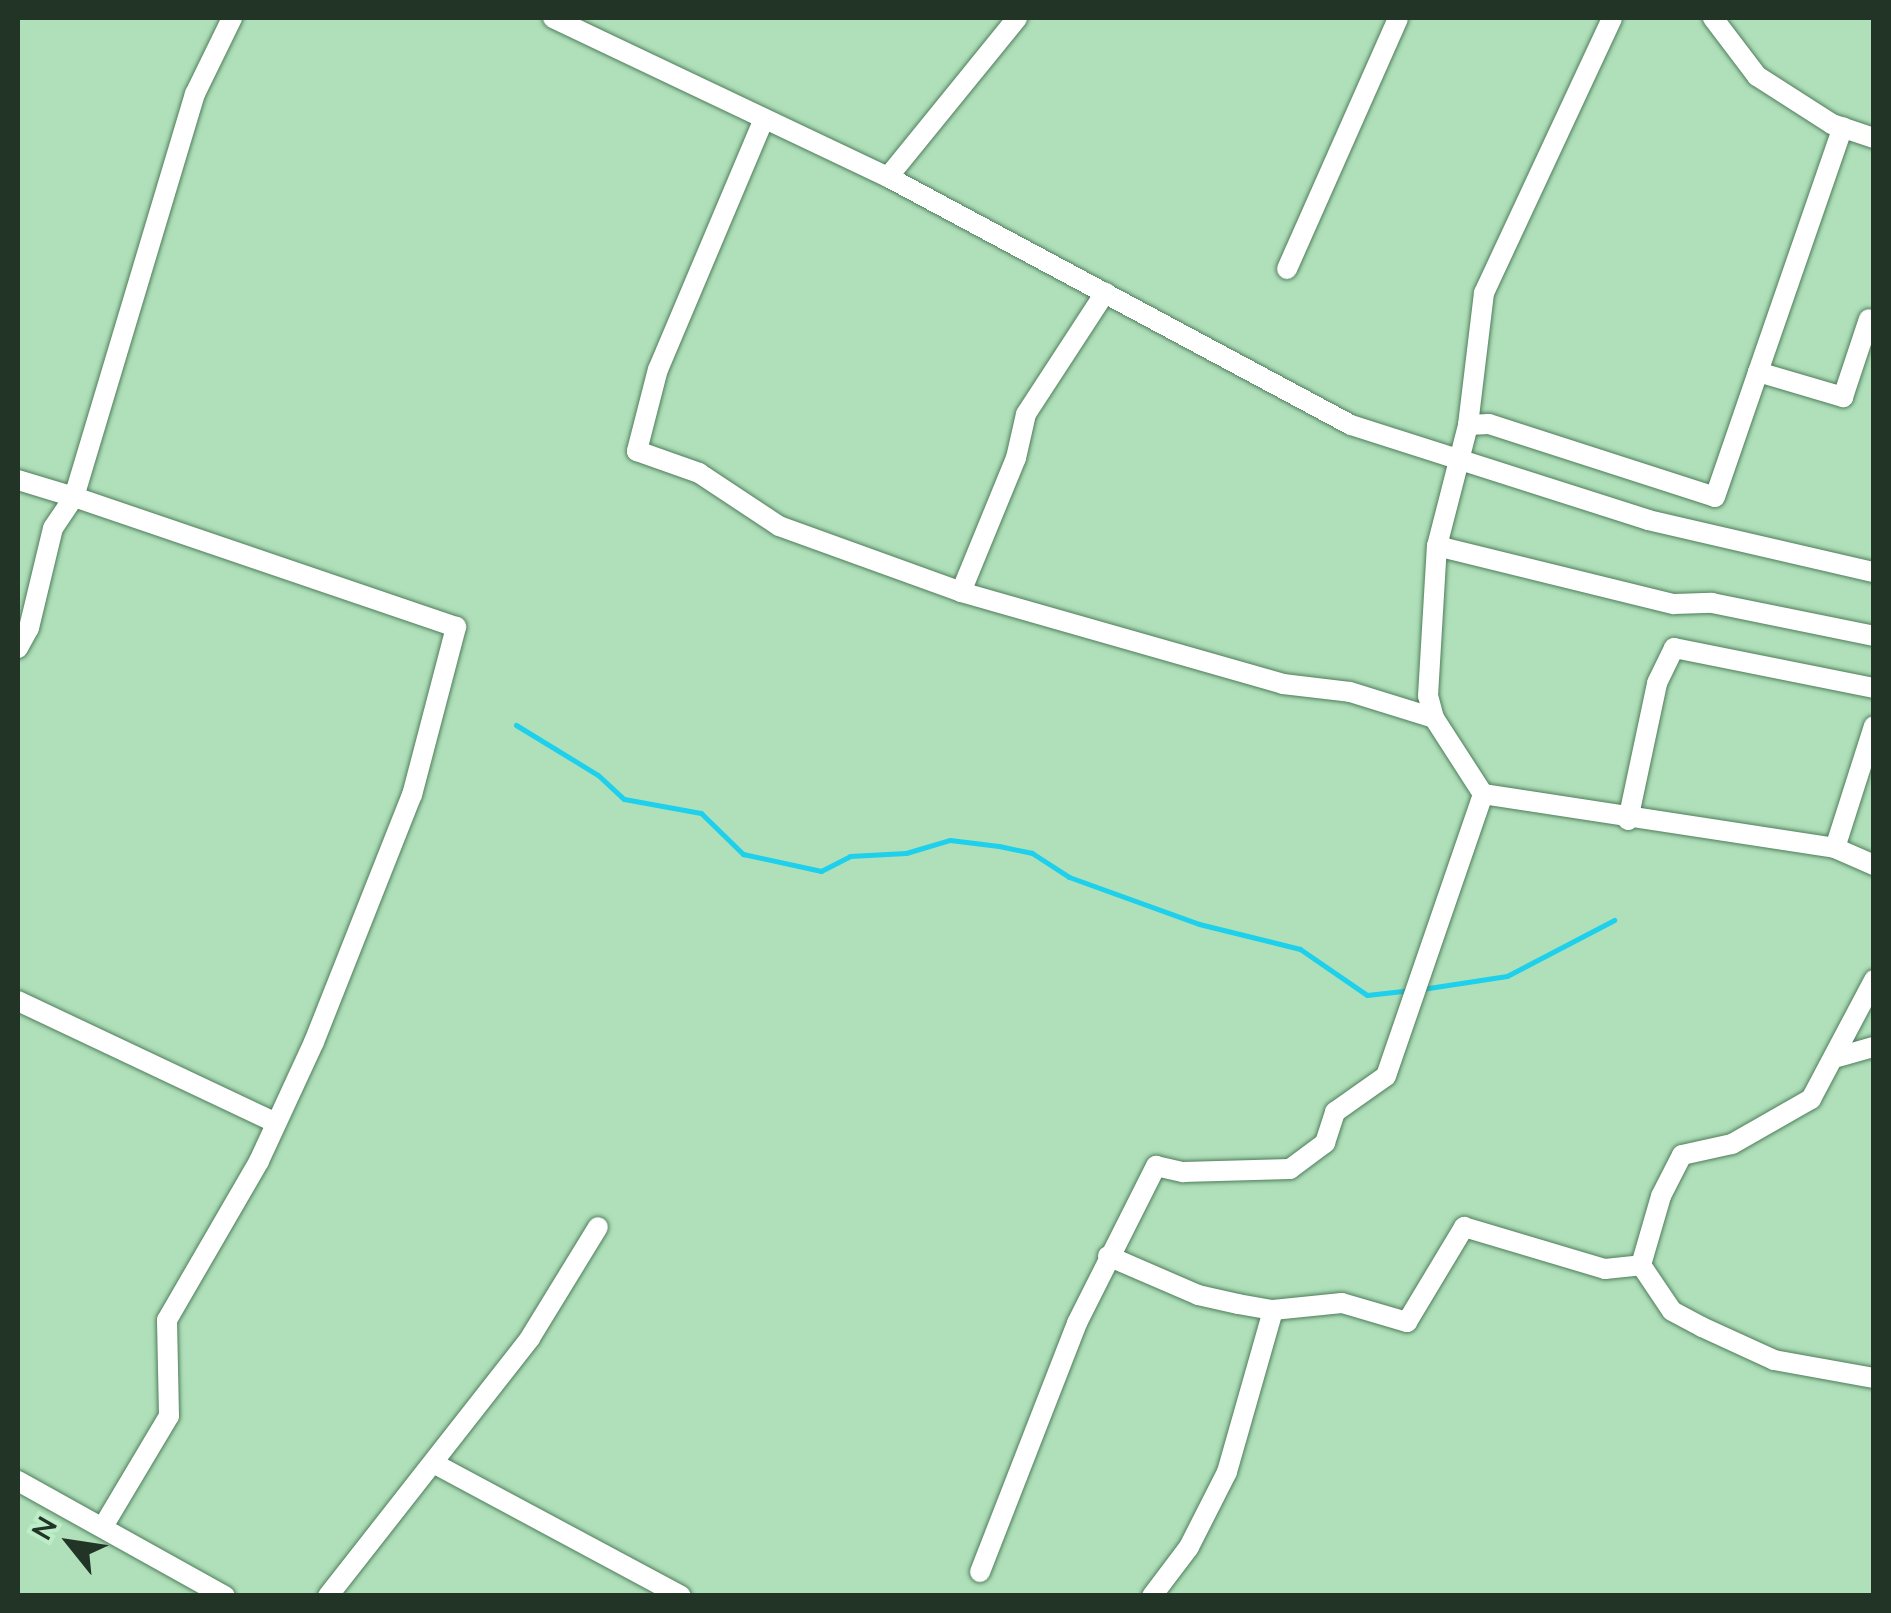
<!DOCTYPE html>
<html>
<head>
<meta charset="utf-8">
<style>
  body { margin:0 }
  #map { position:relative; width:1891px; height:1613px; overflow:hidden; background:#afe0ba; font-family:Mulish,sans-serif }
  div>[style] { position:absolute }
  .stream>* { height:5px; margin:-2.5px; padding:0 2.5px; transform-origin:2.5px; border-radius:2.5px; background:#1ed0eb }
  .roads { filter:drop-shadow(0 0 2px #507d5b) drop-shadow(0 0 2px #507d5b) }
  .street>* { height:20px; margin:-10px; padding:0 10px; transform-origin:10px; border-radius:10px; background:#fff }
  span { translate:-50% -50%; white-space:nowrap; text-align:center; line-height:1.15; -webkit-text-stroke:8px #bcedc7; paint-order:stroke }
  .frame { position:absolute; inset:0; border:20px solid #213425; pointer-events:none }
  .north { position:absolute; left:20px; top:1493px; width:100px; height:100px; -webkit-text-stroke:8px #bcedc7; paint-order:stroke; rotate:300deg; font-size:28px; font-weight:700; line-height:40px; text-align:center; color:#213425 }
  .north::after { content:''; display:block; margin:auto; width:35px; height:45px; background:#213425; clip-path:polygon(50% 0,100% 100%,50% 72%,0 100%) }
</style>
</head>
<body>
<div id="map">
  <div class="stream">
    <div style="left:516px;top:725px;width:96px;rotate:31.4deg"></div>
    <div style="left:598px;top:775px;width:35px;rotate:43deg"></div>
    <div style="left:624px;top:799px;width:78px;rotate:10.3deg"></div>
    <div style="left:701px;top:813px;width:59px;rotate:44.3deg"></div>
    <div style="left:743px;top:854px;width:80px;rotate:12.3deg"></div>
    <div style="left:821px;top:871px;width:33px;rotate:-27deg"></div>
    <div style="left:850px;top:856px;width:56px;rotate:-3.1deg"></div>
    <div style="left:906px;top:853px;width:46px;rotate:-16.5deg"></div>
    <div style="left:950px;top:840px;width:49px;rotate:7deg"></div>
    <div style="left:999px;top:846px;width:34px;rotate:12deg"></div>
    <div style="left:1032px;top:853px;width:44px;rotate:33deg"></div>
    <div style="left:1069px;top:877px;width:138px;rotate:19.9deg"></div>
    <div style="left:1199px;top:924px;width:104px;rotate:13.9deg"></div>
    <div style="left:1300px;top:949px;width:81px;rotate:34.5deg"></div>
    <div style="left:1367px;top:995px;width:45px;rotate:-6.3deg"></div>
    <div style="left:1422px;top:989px;width:86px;rotate:-8.7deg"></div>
    <div style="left:1507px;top:976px;width:121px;rotate:-27.6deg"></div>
  </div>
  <div class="roads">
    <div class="street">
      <div style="left:553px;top:18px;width:371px;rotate:25.4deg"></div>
      <div style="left:888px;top:177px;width:525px;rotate:28.18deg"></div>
      <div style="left:1351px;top:425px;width:312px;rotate:17.7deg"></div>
      <div style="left:1648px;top:520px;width:232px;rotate:13deg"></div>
      <div style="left:1713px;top:18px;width:73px;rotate:52.8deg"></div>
      <div style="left:1757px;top:76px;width:89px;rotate:32.6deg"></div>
      <div style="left:1832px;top:124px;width:44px;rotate:18.4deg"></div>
      <div style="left:763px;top:121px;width:269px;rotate:112.9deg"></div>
      <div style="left:658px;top:369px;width:85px;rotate:104.4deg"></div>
      <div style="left:637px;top:451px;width:66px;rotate:19.5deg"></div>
      <div style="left:699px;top:473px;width:96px;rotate:33.5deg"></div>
      <div style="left:779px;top:526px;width:194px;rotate:19.9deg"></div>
      <div style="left:961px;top:592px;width:145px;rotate:-67.7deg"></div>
      <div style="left:1016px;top:458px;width:45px;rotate:-77.2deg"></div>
      <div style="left:1026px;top:414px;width:145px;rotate:-56.9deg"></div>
      <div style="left:888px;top:177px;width:205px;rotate:-50.9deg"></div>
      <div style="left:1287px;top:269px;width:274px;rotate:-66.1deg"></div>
      <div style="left:1758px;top:372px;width:259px;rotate:-70.9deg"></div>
      <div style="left:1468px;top:425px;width:21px;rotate:-3deg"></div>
      <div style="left:1489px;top:424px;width:237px;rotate:17.9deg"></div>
      <div style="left:1715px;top:497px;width:132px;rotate:-71deg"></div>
      <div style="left:1758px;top:372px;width:89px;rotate:16.4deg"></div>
      <div style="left:1843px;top:397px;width:82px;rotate:-71.6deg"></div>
      <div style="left:18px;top:480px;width:59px;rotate:16.9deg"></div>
      <div style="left:74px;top:497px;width:37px;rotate:124deg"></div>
      <div style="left:53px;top:528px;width:103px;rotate:103.5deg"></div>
      <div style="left:29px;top:628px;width:23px;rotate:119deg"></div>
      <div style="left:1437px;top:546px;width:244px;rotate:13.8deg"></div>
      <div style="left:1674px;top:604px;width:38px;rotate:-2deg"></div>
      <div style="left:1712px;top:603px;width:165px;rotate:11.5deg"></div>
      <div style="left:961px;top:592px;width:335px;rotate:15.9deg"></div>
      <div style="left:1283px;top:684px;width:67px;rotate:6.8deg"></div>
      <div style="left:1350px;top:692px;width:88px;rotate:17.2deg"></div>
      <div style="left:1483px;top:794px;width:356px;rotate:8.7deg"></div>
      <div style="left:1835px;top:848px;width:43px;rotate:23.6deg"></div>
      <div style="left:1628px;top:820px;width:140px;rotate:-78deg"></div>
      <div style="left:1657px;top:683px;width:39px;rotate:-64deg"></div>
      <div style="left:1674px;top:648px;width:204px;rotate:11.3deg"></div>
      <div style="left:1835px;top:848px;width:128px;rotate:-72.3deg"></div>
      <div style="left:18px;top:1001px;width:285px;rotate:25.3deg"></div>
      <div style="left:1838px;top:1057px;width:37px;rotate:-16deg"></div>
      <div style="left:1108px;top:1256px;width:98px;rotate:23.4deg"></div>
      <div style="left:1198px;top:1295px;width:41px;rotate:12.7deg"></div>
      <div style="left:1238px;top:1304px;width:36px;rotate:10deg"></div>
      <div style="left:1273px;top:1310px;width:69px;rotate:-5.8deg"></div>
      <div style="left:1342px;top:1303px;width:68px;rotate:16.3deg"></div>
      <div style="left:1407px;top:1322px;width:111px;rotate:-59deg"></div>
      <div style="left:1464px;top:1227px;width:147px;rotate:16.6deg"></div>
      <div style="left:1605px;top:1269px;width:36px;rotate:-6deg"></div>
      <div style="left:1641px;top:1265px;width:72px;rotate:-73.8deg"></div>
      <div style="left:1661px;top:1196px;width:46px;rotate:-62.9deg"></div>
      <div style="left:1682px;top:1155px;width:51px;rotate:-12.4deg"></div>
      <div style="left:1732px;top:1144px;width:91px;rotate:-29.7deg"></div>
      <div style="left:1811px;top:1099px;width:135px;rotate:-62.1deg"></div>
      <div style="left:1641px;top:1265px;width:55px;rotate:56deg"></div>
      <div style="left:1672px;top:1311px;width:34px;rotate:28deg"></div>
      <div style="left:1702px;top:1327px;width:79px;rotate:24.6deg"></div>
      <div style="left:1774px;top:1360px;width:102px;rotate:10.2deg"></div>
      <div style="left:435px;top:1464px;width:279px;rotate:28.2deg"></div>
      <div style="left:18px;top:1481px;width:237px;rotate:29.1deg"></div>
      <div style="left:104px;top:1525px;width:127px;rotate:-59.2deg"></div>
      <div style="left:169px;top:1416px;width:96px;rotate:-91.2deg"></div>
      <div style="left:167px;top:1320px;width:184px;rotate:-59.9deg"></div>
      <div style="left:259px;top:1161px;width:131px;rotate:-65.2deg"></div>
      <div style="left:314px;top:1042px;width:266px;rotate:-68.4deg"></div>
      <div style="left:412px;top:795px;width:174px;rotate:-75.3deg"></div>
      <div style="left:456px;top:627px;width:404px;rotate:-161.2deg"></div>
      <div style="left:74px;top:497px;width:421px;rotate:-73.3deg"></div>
      <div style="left:195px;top:94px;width:85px;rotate:-64deg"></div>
      <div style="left:980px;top:1572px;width:267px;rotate:-68.7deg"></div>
      <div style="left:1077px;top:1323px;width:176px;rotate:-63.3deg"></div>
      <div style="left:1156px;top:1166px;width:28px;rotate:13deg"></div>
      <div style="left:1183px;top:1172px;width:107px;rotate:-1.6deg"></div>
      <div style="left:1290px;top:1169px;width:44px;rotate:-36.6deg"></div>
      <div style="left:1325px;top:1143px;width:33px;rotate:-72deg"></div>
      <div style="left:1335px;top:1112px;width:62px;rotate:-35.2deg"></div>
      <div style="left:1386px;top:1076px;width:298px;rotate:-71deg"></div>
      <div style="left:1483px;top:794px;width:90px;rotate:-122.8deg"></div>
      <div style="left:1434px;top:718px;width:23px;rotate:-105deg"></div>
      <div style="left:1428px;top:696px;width:150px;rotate:-86.6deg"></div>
      <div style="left:1437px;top:546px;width:125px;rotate:-75.6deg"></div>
      <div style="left:1468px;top:425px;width:133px;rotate:-83.1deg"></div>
      <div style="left:1484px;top:293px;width:303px;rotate:-65deg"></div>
      <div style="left:328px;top:1596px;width:328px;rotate:-51.9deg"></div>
      <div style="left:530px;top:1338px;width:130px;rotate:-58.5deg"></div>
      <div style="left:1152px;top:1596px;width:61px;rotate:-52.9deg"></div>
      <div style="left:1189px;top:1547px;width:84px;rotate:-63.1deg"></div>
      <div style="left:1227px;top:1472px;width:168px;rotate:-74.1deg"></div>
    </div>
  </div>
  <div class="frame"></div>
  <div class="north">N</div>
</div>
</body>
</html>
